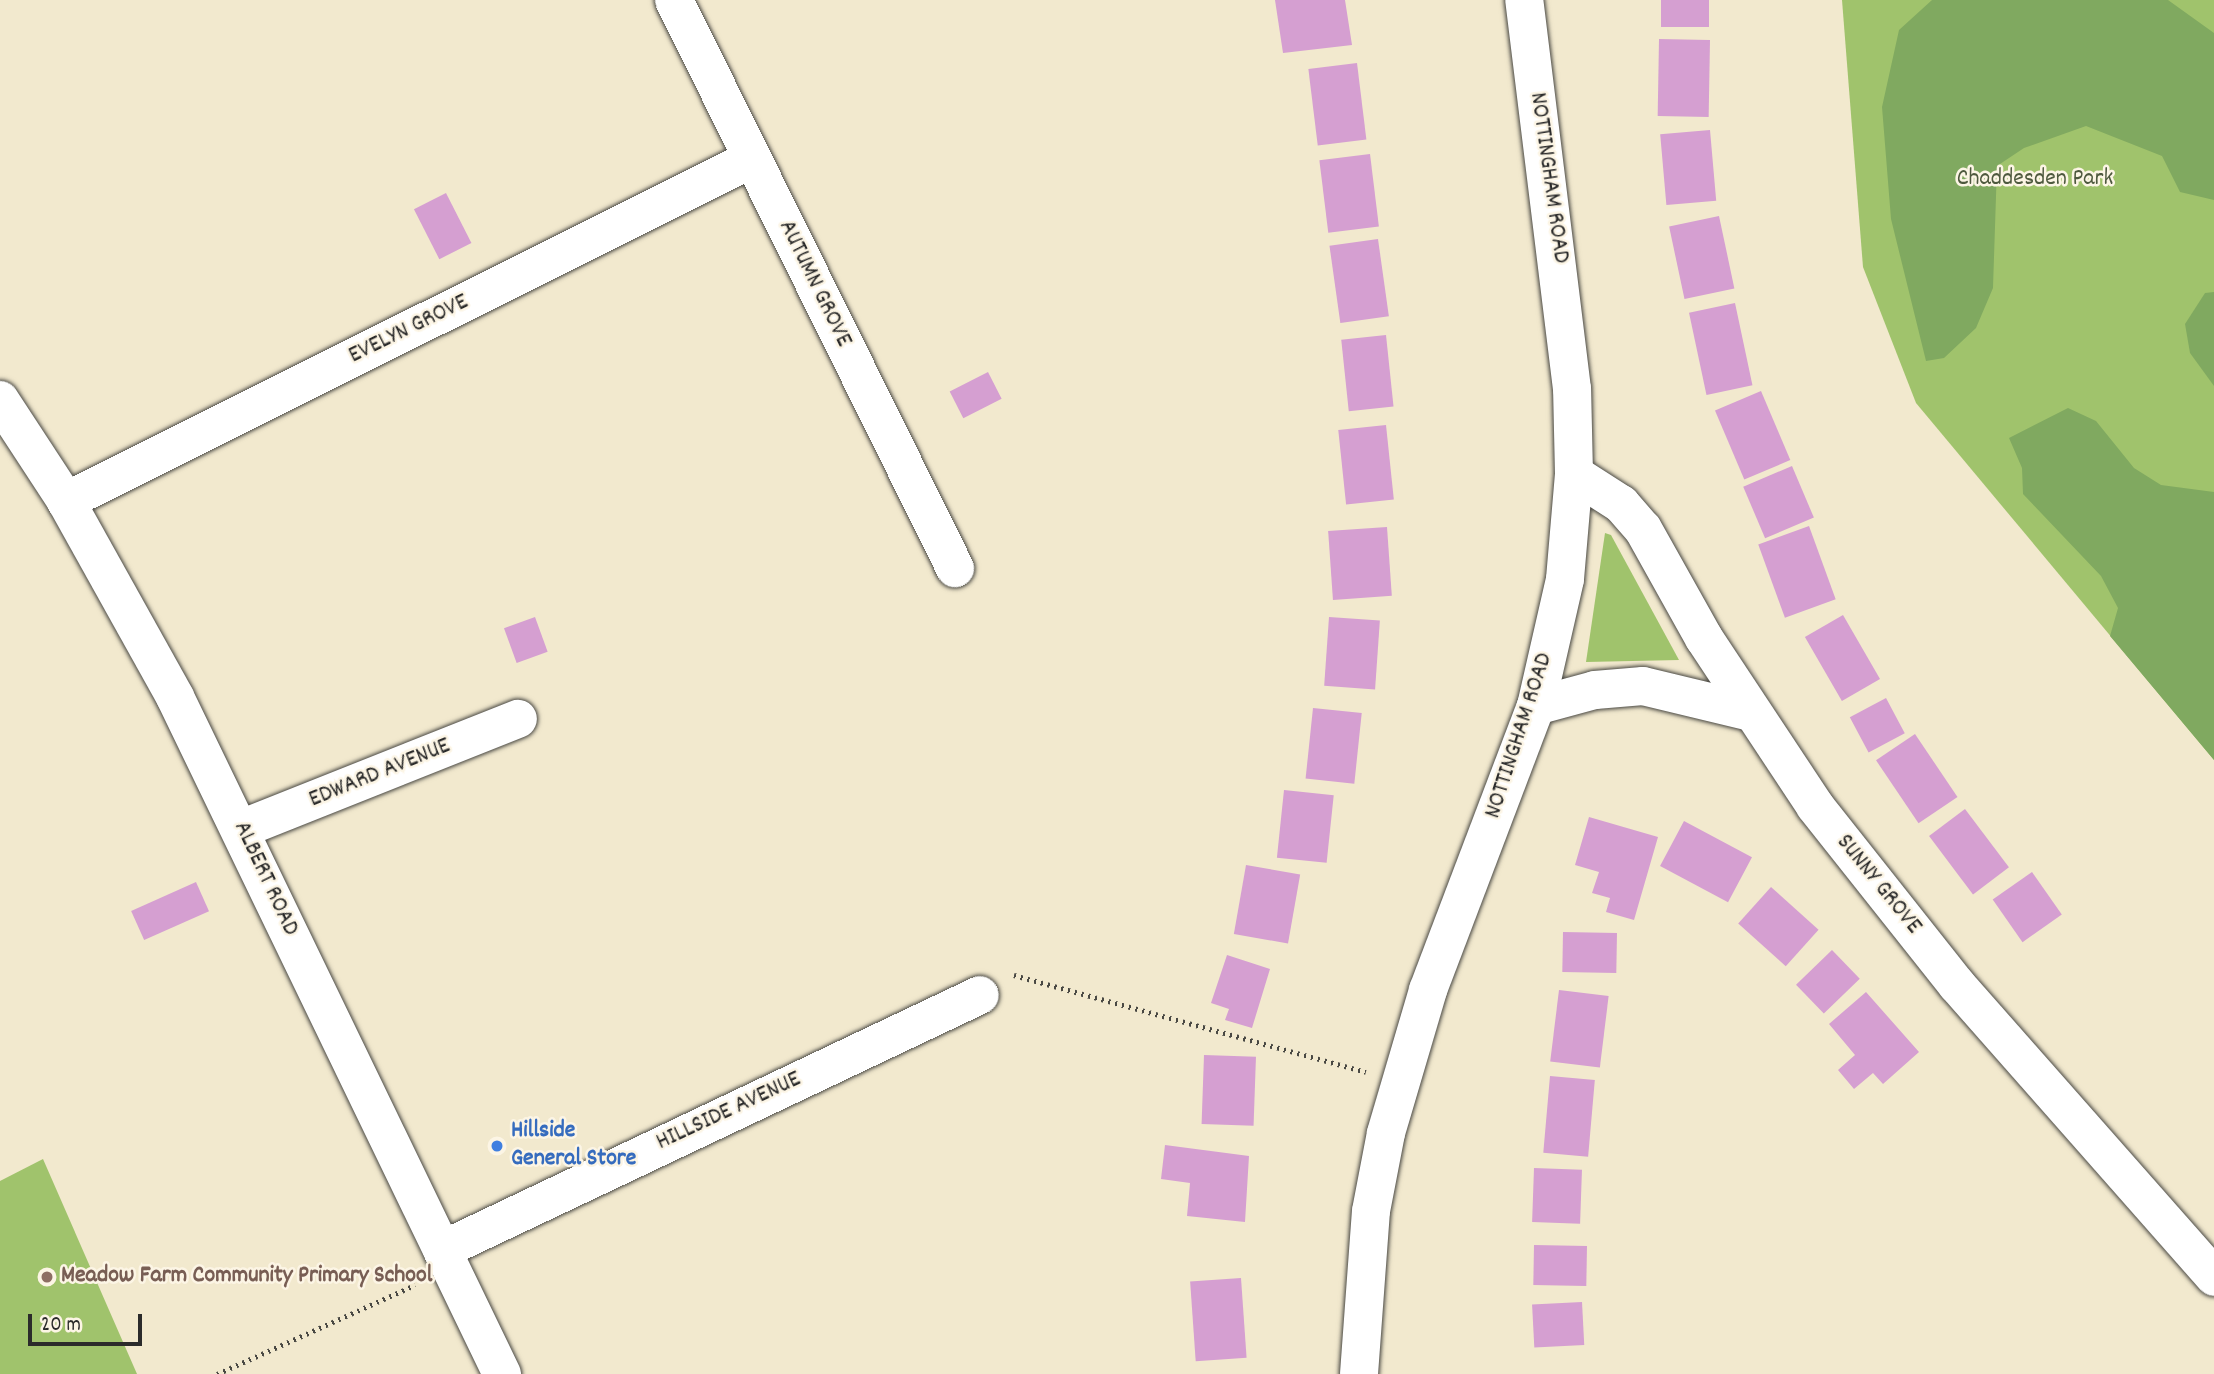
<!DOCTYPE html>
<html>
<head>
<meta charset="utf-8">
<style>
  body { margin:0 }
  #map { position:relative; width:2214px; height:1374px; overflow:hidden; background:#f2e9ce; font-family:Dekko,sans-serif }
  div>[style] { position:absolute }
  .green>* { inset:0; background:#a0c36c }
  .forest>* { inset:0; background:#80a960 }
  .building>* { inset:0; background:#d59fd1; transform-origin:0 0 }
  .path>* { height:4.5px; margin-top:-2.25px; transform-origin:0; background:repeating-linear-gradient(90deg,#494843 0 2px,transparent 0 7px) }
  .roads { filter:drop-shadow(0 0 2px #494843) drop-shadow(0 0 2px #494843) }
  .street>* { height:38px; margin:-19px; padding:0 19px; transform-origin:19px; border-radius:19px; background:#fff }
  .secondary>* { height:38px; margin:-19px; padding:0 19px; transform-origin:19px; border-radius:19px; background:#fff }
  .dots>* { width:19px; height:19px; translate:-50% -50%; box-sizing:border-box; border:4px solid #fcf5e5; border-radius:50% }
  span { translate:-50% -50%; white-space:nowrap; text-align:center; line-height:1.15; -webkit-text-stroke:5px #fcf5e5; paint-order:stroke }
  .street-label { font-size:24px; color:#2b2b2b }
  .park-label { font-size:24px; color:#4e593e }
  .shop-label { font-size:24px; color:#366cbe; font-weight:700 }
  .left { translate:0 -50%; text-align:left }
  .education-label { font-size:24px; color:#785e54; font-weight:700 }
  .scale { position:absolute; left:28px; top:1314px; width:114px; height:32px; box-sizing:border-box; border:4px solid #2b2b2b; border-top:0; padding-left:9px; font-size:21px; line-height:24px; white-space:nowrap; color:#2b2b2b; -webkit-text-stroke:5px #fcf5e5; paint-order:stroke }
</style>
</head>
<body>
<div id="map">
  <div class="green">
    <div style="clip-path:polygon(1842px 0,2214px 0,2214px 760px,1916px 403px,1863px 267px)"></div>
    <div style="clip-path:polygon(1605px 533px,1611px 535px,1679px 660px,1586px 662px)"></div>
    <div style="clip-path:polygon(43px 1159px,137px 1374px,0 1374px,0 1181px)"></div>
  </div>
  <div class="forest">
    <div style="clip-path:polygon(1932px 0,2168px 0,2214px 33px,2214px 200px,2180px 192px,2162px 156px,2086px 126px,2024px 148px,1997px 166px,1993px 288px,1976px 328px,1944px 358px,1926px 361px,1891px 219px,1882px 107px,1899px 30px)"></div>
    <div style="clip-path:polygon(2214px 292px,2214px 386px,2190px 353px,2185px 324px,2205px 293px)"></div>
    <div style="clip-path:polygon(2068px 408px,2096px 421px,2134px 468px,2161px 485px,2214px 492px,2214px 760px,2110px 636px,2118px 608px,2101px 576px,2023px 494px,2022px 468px,2009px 438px)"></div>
  </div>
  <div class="building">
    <div style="clip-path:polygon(1275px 0,1345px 0,1352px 45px,1283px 53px)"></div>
    <div style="left:1661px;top:0;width:48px;height:27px"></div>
    <div style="left:1710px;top:40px;width:77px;height:51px;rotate:91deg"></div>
    <div style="left:1357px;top:63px;width:77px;height:49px;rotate:83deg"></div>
    <div style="left:1710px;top:130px;width:71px;height:50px;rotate:85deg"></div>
    <div style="left:1370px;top:154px;width:73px;height:51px;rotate:83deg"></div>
    <div style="left:446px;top:193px;width:56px;height:36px;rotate:63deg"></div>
    <div style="left:1719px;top:216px;width:74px;height:51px;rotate:78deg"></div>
    <div style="left:1378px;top:239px;width:78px;height:49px;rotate:82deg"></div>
    <div style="left:1735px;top:303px;width:84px;height:47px;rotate:78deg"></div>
    <div style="left:1386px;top:335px;width:72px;height:45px;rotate:84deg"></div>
    <div style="left:988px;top:372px;width:30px;height:43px;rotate:63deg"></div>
    <div style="left:1761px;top:391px;width:75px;height:50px;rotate:67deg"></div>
    <div style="left:1386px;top:425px;width:75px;height:48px;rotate:84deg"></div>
    <div style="left:1792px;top:466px;width:56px;height:53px;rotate:67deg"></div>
    <div style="left:1809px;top:526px;width:78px;height:54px;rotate:70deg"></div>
    <div style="left:1387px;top:527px;width:69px;height:59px;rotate:86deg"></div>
    <div style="left:1843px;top:615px;width:74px;height:44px;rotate:60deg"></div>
    <div style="left:535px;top:617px;width:37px;height:33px;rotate:70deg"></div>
    <div style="left:1329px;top:617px;width:51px;height:69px;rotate:4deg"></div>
    <div style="left:1886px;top:698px;width:40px;height:41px;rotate:62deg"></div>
    <div style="left:1313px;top:708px;width:49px;height:71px;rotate:6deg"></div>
    <div style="left:1915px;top:734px;width:76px;height:47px;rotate:56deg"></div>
    <div style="left:1284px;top:790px;width:50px;height:68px;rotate:6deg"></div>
    <div style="left:1965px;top:809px;width:73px;height:45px;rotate:53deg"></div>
    <div style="clip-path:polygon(1589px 817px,1658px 837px,1634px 920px,1606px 912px,1610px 898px,1592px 893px,1599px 872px,1575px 865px)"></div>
    <div style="left:1684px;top:821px;width:77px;height:51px;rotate:28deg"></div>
    <div style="left:1246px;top:865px;width:55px;height:70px;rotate:10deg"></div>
    <div style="left:2032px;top:872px;width:52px;height:48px;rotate:55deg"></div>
    <div style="left:196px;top:882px;width:32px;height:71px;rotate:66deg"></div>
    <div style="left:1771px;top:887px;width:64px;height:49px;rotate:42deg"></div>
    <div style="left:1563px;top:932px;width:54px;height:40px;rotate:1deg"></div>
    <div style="left:1832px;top:950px;width:40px;height:50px;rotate:46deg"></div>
    <div style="clip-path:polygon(1227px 955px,1270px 969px,1252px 1028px,1225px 1020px,1229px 1009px,1211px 1003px)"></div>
    <div style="left:1559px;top:990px;width:50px;height:72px;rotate:7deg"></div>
    <div style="clip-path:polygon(1866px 992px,1919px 1052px,1883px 1084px,1873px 1073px,1854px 1089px,1838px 1070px,1855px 1055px,1829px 1024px)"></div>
    <div style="left:1204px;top:1055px;width:52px;height:69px;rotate:2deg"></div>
    <div style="left:1550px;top:1076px;width:45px;height:77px;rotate:5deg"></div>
    <div style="clip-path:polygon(1165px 1145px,1249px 1156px,1245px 1222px,1187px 1216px,1190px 1183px,1161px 1179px)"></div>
    <div style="left:1534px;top:1168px;width:48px;height:54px;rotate:2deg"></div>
    <div style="left:1534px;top:1245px;width:53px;height:40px;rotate:1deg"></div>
    <div style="left:1241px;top:1278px;width:80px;height:51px;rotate:86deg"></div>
    <div style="left:1582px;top:1302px;width:43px;height:50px;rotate:87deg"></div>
  </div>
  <div class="path">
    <div style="left:1014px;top:975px;width:365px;rotate:15.4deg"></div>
    <div style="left:217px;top:1374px;width:217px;rotate:-24.2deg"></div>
  </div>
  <div class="roads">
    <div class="street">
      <div style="left:674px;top:0;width:634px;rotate:63.68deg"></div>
      <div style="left:0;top:400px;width:121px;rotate:56.8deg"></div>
      <div style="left:66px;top:501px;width:224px;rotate:60.9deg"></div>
      <div style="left:175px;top:697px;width:752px;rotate:64.22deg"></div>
      <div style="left:66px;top:501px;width:767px;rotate:-26.5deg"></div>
      <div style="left:241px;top:829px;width:298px;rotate:-21.7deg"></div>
      <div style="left:442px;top:1250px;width:595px;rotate:-25.36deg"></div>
    </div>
    <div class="secondary">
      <div style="left:1574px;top:474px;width:56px;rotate:32.6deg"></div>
      <div style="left:1621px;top:504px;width:33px;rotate:49deg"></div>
      <div style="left:1643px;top:529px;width:125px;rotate:60.8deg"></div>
      <div style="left:1704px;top:638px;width:201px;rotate:56.5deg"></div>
      <div style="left:1815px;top:806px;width:228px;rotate:51.6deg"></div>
      <div style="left:1957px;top:985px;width:389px;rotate:48.6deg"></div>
      <div style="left:1536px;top:706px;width:61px;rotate:-15.2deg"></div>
      <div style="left:1595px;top:690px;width:48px;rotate:-4.8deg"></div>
      <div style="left:1643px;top:686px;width:111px;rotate:13.5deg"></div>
      <div style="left:1359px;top:1374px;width:163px;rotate:-85.8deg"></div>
      <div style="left:1371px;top:1211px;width:79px;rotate:-79.1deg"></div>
      <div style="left:1386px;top:1133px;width:149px;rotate:-73.6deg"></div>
      <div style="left:1428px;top:990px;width:304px;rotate:-69.2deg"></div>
      <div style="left:1536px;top:706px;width:130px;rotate:-77.1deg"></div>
      <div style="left:1565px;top:579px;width:105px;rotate:-85.1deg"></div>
      <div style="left:1574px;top:474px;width:85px;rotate:-91.3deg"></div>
      <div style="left:1572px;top:389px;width:392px;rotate:-97deg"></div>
    </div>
  </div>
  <div class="dots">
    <div style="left:497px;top:1146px;background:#3f7fe0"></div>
    <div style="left:47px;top:1277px;background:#8d6e63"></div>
  </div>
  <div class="street-label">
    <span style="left:1548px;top:178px;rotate:82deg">NOTTINGHAM ROAD</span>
    <span style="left:814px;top:284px;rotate:64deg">AUTUMN GROVE</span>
    <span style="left:409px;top:330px;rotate:-26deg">EVELYN GROVE</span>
    <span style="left:1520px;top:736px;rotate:-72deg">NOTTINGHAM ROAD</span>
    <span style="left:380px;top:774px;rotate:-22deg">EDWARD AVENUE</span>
    <span style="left:265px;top:879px;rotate:65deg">ALBERT ROAD</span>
    <span style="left:1878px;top:885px;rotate:51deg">SUNNY GROVE</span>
    <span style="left:729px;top:1112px;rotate:-25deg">HILLSIDE AVENUE</span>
  </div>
  <div class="park-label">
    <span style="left:2035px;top:180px">Chaddesden Park</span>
  </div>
  <div class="shop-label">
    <span class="left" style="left:511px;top:1146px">Hillside<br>General Store</span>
  </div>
  <div class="education-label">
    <span class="left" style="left:61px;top:1277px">Meadow Farm Community Primary School</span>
  </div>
  <div class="scale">20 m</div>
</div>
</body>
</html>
